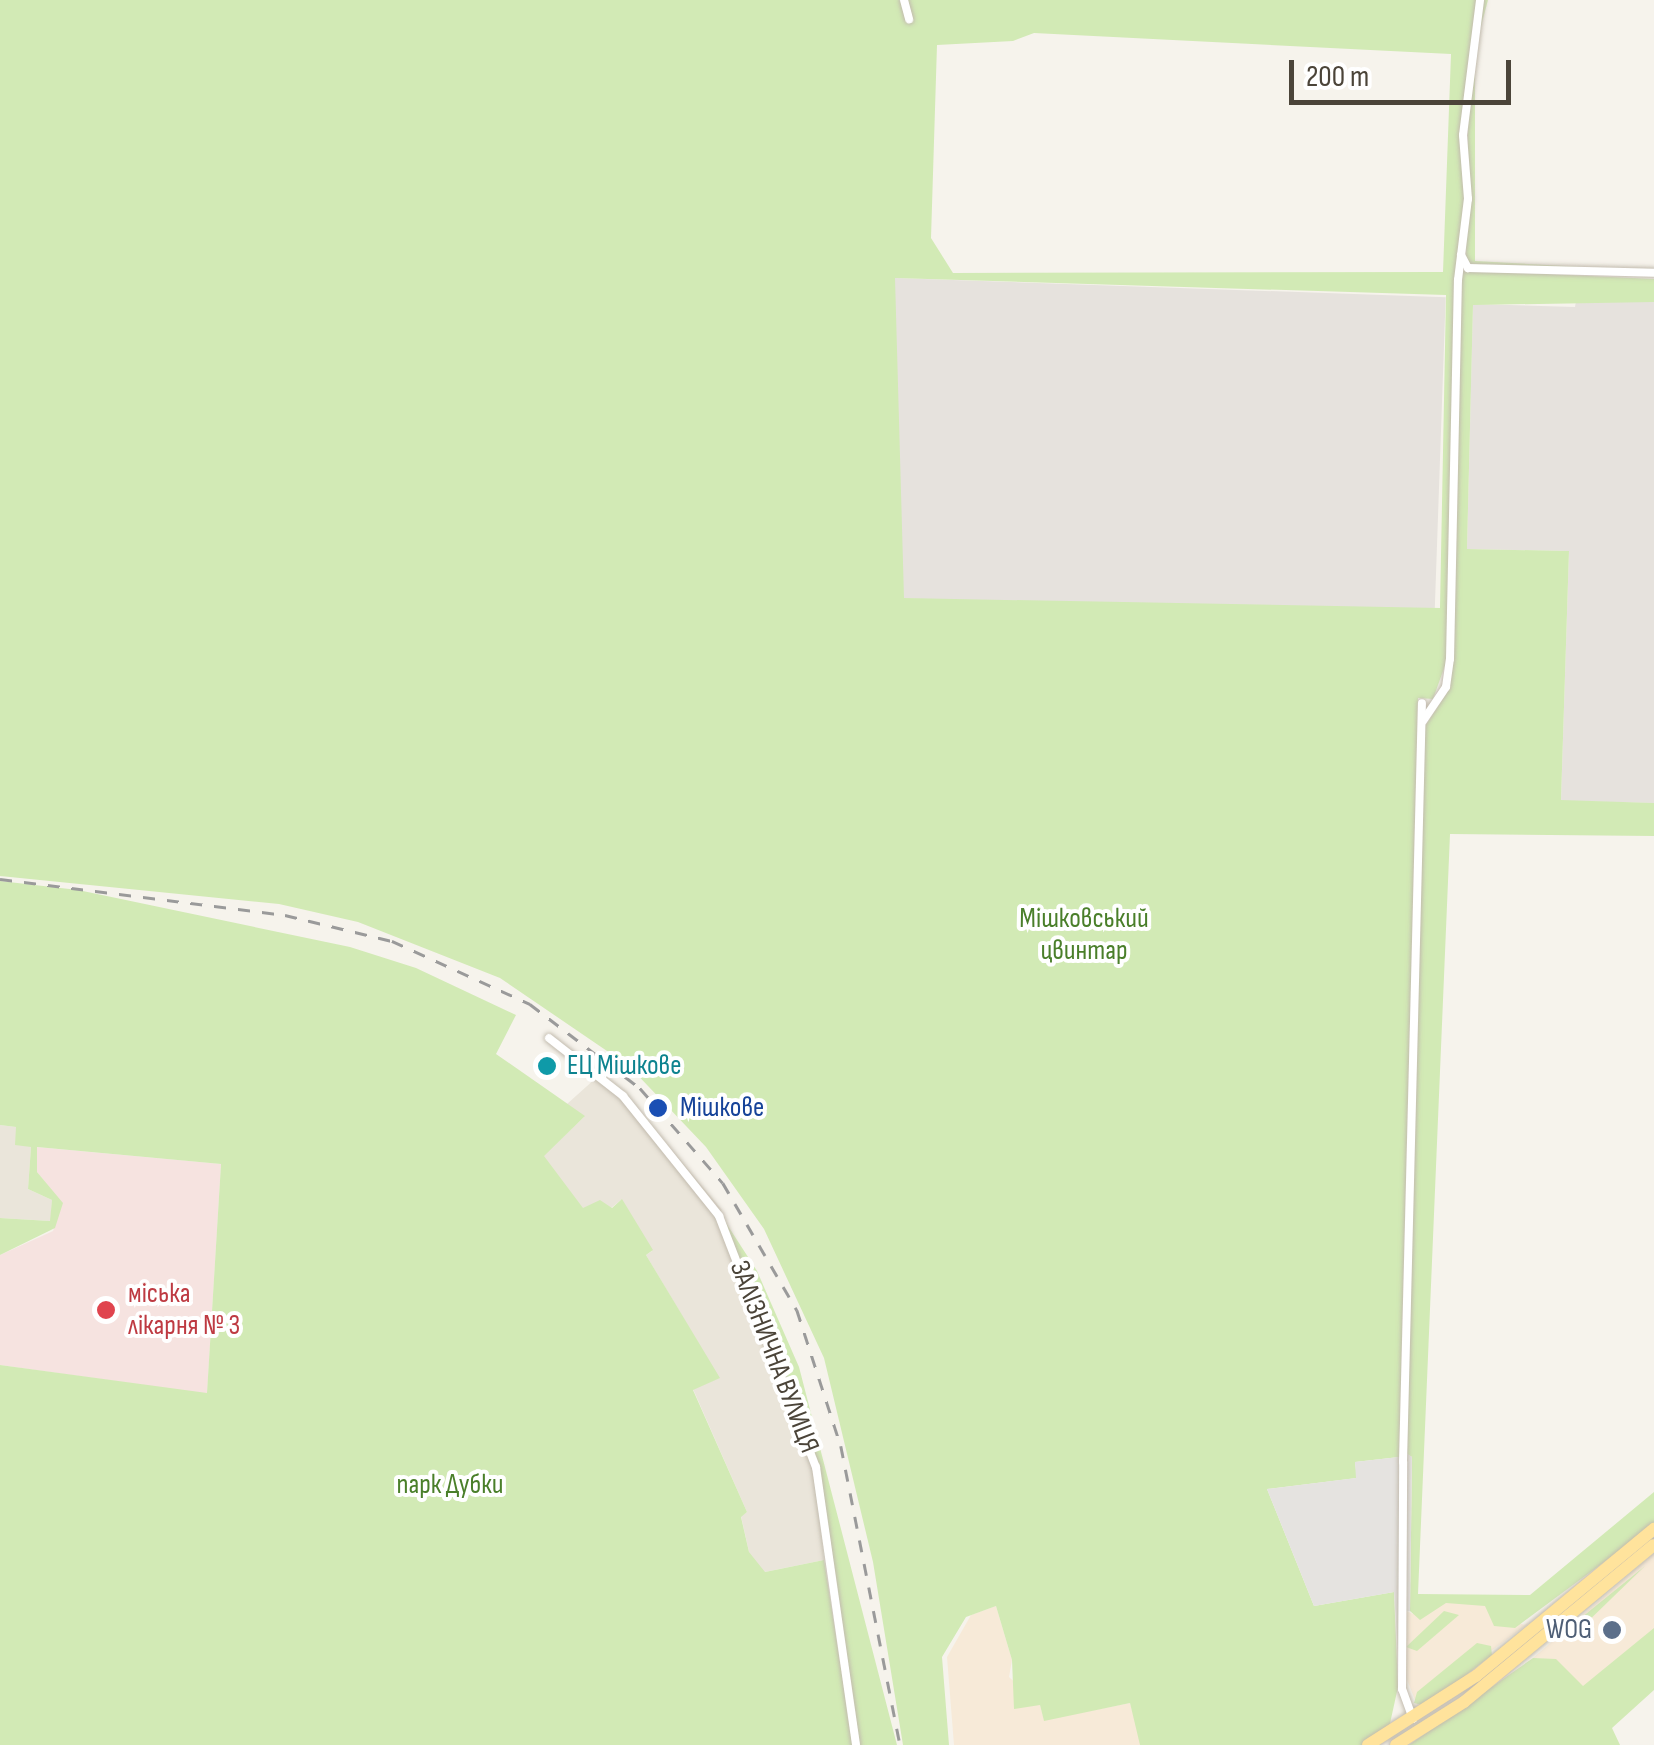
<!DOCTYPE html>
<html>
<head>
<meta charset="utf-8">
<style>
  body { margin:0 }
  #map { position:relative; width:1654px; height:1745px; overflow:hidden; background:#f6f3ec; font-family:"Sofia Sans Condensed",sans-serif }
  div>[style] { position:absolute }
  .residential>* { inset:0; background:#eae5da }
  .commercial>* { inset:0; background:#f7ead8 }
  .industrial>* { inset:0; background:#e6e2dd; transform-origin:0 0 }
  .medical>* { inset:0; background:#f6e3e0 }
  .green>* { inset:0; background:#d2eab5 }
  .parking>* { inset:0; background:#e5e3e0 }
  .roads { filter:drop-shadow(0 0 2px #c2bbae) drop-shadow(0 0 2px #c2bbae) }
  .minor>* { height:8px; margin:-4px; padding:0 4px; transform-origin:4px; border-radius:4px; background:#fff }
  .primary>* { height:12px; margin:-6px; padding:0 6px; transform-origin:6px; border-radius:6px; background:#ffe39c }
  .rail>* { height:2.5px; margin-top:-1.25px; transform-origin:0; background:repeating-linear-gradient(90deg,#9a9a9a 0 12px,transparent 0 24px) }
  .dots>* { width:28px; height:28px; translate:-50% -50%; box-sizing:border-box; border:5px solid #fff; border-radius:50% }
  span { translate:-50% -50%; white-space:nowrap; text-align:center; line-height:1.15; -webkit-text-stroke:8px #fff; paint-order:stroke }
  .park-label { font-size:28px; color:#4a7f2a }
  .culture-label { font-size:28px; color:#0d838f }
  .left { translate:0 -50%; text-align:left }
  .transit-label { font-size:28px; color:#164399 }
  .health-label { font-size:28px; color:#be3a42 }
  .street-label { font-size:28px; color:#4b4439 }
  .service-label { font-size:28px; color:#4e5e75 }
  .right { translate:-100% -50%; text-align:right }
  .scale { position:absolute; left:1289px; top:60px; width:222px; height:45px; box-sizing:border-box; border:5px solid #4b4439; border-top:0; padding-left:12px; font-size:30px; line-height:35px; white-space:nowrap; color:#4b4439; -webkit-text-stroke:8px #fff; paint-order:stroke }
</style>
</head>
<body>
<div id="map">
  <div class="residential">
    <div style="clip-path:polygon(596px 1078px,629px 1099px,722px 1210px,717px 1213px,814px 1467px,824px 1560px,754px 1574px,741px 1516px,747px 1512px,693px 1389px,719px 1378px,646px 1255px,652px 1251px,621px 1200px,611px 1208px,583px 1209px,543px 1156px,584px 1117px,567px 1104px)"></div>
    <div style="clip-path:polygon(0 1125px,16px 1127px,31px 1147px,28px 1189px,52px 1200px,51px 1221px,0 1218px)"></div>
  </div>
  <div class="commercial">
    <div style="clip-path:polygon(1654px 1553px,1654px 1633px,1584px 1692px,1533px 1658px)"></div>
    <div style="clip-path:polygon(1442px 1601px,1486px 1605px,1524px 1625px,1532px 1621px,1417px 1705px,1406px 1677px,1406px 1611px,1413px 1614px)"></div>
    <div style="clip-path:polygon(996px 1606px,1012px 1660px,1009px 1677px,1040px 1705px,1044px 1720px,1130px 1703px,1142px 1745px,954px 1745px,947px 1657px,971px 1615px)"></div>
  </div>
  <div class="industrial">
    <div style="left:895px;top:278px;width:551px;height:320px;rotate:2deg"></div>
    <div style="clip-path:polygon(1576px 301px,1654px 302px,1654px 803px,1561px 801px,1569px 551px,1467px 549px,1473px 304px,1575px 307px)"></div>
  </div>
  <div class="medical">
    <div style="clip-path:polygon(36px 1147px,221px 1164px,207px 1394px,0 1365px,0 1255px,53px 1231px,62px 1203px,37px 1172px)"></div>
  </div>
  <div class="green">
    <div style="clip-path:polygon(evenodd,0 0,1479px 0,1462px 134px,1466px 170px,1447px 660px,1433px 699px,1418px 698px,1399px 1457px,1355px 1462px,1357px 1478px,1267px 1489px,1314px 1606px,1394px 1592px,1398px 1687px,1389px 1728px,1363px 1745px,1140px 1745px,1130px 1703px,1044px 1721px,1040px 1705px,1014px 1709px,1012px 1660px,996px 1606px,966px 1617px,942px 1657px,949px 1745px,903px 1745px,873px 1562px,824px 1358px,764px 1229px,706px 1147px,629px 1066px,500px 978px,358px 922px,279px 904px,0 876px,0 0,1034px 33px,1451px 54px,1443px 272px,953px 273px,931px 238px,937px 45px,1013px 41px,1034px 33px,0 0,895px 278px,1446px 295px,1440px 608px,904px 598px,895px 278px)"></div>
    <div style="clip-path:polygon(1482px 0,1488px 0,1475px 49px,1475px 261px,1654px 271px,1654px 275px,1487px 272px,1466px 262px,1469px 72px)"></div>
    <div style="clip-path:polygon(1462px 270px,1654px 279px,1654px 302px,1473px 305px,1467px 549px,1569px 551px,1561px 800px,1654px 803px,1654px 836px,1450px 834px,1418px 1594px,1530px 1595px,1654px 1492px,1654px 1525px,1515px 1628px,1494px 1626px,1485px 1606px,1446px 1603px,1420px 1620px,1410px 1611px,1412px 1457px,1407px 1454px,1424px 728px,1450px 688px)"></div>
    <div style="clip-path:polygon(0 881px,78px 890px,350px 947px,416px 968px,516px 1015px,496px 1054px,585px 1116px,544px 1156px,583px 1208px,600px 1200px,612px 1208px,622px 1199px,653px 1250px,646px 1255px,720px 1378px,693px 1390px,747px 1512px,741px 1517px,749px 1552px,765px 1572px,824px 1560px,853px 1745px,0 1745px,0 1365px,207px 1393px,221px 1164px,37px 1147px,37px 1172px,63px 1203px,55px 1228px,0 1255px,0 1218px,50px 1221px,52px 1200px,28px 1189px,31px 1147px,15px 1145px,16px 1127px,0 1125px)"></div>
    <div style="clip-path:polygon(719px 1212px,757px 1271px,799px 1367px,897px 1745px,859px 1745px,818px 1467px)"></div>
    <div style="clip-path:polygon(1645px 1566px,1579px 1630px,1560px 1639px,1560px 1635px)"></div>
    <div style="clip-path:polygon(1444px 1611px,1459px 1615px,1417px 1651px,1406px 1647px)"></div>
    <div style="clip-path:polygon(1654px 1628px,1654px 1690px,1612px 1728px,1620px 1745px,1409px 1745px,1533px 1658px,1556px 1659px,1583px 1686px)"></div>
    <div style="clip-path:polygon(1477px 1643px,1491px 1646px,1492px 1655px,1426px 1706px,1414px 1703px,1417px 1692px)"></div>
  </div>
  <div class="parking">
    <div style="clip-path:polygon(1406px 1453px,1412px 1457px,1410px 1611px,1406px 1611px)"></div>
    <div style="clip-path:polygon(1399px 1457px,1399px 1667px,1394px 1592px,1314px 1606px,1267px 1489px,1356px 1478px,1355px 1462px)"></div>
  </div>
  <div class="roads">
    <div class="minor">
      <div style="left:904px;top:0;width:20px;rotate:75deg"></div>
      <div style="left:1461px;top:255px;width:15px;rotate:62deg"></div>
      <div style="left:1468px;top:268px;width:186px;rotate:1.5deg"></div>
      <div style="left:1423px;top:721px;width:41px;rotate:-55.9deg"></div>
      <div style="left:1446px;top:687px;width:28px;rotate:-82deg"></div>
      <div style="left:1450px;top:659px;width:379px;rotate:-88.8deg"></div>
      <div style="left:1458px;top:280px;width:82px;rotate:-83deg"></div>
      <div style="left:1468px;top:199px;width:64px;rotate:-94.5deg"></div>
      <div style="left:1463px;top:135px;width:136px;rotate:-82.8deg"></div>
      <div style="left:549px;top:1038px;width:94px;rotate:38.1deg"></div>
      <div style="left:623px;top:1096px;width:154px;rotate:51.3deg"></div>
      <div style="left:719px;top:1216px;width:269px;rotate:68.9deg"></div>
      <div style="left:816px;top:1467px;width:281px;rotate:81.8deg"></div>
      <div style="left:1413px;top:1719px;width:32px;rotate:-110deg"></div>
      <div style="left:1402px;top:1689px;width:227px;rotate:-89.7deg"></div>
      <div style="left:1403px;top:1462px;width:759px;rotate:-88.57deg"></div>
    </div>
    <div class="primary">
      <div style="left:1368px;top:1745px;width:128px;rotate:-32.6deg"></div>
      <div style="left:1476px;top:1676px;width:231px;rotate:-39.6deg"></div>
      <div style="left:1396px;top:1745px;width:80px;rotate:-32.3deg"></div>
      <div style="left:1464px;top:1702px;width:246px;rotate:-39.6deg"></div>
    </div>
  </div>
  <div class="rail">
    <div style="left:0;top:879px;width:287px;rotate:7.2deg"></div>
    <div style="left:285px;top:915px;width:110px;rotate:13.7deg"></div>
    <div style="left:392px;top:941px;width:152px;rotate:24.5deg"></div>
    <div style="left:530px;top:1004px;width:138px;rotate:37.4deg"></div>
    <div style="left:640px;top:1088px;width:126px;rotate:48.9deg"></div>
    <div style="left:723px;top:1183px;width:147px;rotate:59.8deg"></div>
    <div style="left:797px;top:1310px;width:143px;rotate:72.1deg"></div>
    <div style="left:841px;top:1446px;width:305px;rotate:78.8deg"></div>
  </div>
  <div class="dots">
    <div style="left:547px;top:1066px;background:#0f9aa8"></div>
    <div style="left:658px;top:1108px;background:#1a4fb4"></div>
    <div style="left:106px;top:1310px;background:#e0444e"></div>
    <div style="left:1612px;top:1630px;background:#5c6f8a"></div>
  </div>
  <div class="park-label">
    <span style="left:1084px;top:935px">Мішковський<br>цвинтар</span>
    <span style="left:450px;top:1485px">парк Дубки</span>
  </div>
  <div class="culture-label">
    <span class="left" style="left:567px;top:1066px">ЕЦ Мішкове</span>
  </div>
  <div class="transit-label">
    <span class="left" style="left:680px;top:1108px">Мішкове</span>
  </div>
  <div class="health-label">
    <span class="left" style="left:128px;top:1310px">міська<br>лікарня № 3</span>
  </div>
  <div class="street-label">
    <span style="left:774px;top:1357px;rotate:69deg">ЗАЛІЗНИЧНА ВУЛИЦЯ</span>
  </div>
  <div class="service-label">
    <span class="right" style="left:1592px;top:1630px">WOG</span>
  </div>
  <div class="scale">200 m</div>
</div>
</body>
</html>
